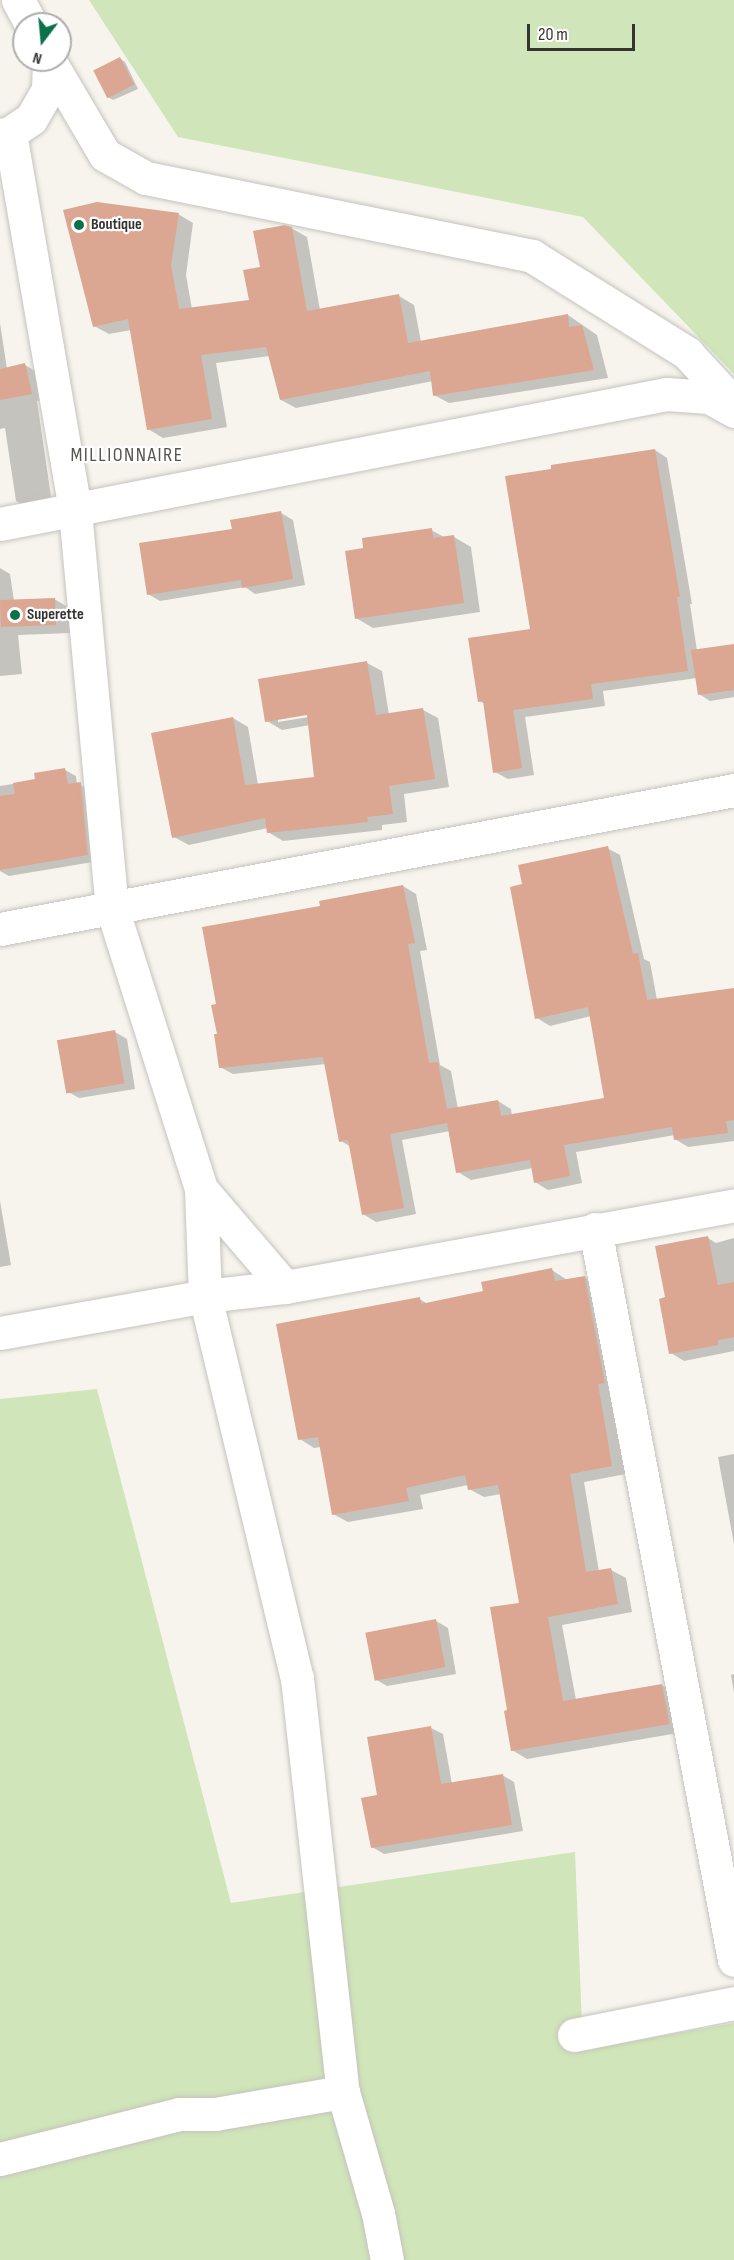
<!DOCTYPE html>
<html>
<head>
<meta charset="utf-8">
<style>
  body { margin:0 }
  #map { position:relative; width:734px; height:2260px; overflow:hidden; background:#f6f4ed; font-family:"Sofia Sans Condensed",sans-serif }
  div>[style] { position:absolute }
  .green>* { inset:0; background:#d0e5b9 }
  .shadow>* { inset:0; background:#0003 }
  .building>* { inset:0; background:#dba692; transform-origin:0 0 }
  .roads { filter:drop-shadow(0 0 2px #c5c3bd) drop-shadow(0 0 2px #c5c3bd) }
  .minor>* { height:33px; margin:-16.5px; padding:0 16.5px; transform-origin:16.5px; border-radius:16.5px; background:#fff }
  .dots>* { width:16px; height:16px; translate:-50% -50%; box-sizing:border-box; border:3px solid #fff; border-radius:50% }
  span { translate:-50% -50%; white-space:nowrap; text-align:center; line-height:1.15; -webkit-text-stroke:4.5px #fff; paint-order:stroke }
  .poi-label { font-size:16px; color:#353432; font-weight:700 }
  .left { translate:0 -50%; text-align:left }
  .quarter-label { font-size:20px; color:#56544f; letter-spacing:1.5px }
  .north { position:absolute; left:12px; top:12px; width:60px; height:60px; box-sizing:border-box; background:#fff; border:2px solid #aeaead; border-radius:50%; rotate:196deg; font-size:16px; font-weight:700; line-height:24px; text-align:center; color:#353432 }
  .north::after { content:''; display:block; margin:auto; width:21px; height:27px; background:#0a724a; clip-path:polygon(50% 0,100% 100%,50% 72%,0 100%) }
  .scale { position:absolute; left:527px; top:24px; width:108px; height:27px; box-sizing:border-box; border:3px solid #353432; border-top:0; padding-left:8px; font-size:18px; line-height:21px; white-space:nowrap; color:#353432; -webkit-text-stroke:4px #fff; paint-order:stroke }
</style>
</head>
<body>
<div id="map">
  <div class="green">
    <div style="clip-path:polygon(89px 0,734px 0,734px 374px,583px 217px,178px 137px)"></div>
    <div style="clip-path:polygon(97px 1389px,231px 1903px,575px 1852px,583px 2050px,734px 2023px,734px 2260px,0 2260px,0 1399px)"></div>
  </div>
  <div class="shadow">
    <div style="clip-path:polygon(119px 58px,125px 62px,138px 89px,113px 100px,108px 97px)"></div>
    <div style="clip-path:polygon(178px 214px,193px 223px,186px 275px,192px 309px,251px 301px,261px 268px,291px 228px,307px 237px,320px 310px,399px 296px,414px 305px,421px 342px,568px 315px,597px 335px,608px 378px,449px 403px,434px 395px,433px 381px,296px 408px,281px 400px,270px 356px,216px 363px,227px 427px,163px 438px,148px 429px,131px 330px,109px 334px,94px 326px)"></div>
    <div style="clip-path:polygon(0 323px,7px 369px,25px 365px,37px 372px,43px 400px,37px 401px,52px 503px,28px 508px,16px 501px,5px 428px,0 429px)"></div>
    <div style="clip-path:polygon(655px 450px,667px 458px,692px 604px,690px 604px,697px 651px,734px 646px,734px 697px,710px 701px,699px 694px,697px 678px,603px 691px,605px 706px,525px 717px,534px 775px,508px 779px,495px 772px,485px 704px,479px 701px,531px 630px)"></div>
    <div style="clip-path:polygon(281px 513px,293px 520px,305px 585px,255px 594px,245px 587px,160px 601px,148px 594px,233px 531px)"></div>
    <div style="clip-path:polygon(431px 530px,446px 538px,454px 537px,471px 547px,480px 612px,373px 628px,356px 618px,365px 549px)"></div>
    <div style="clip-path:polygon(0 568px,10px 574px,14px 601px,54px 599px,70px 608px,71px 633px,18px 635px,22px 674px,0 676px)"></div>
    <div style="clip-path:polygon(evenodd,367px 663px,382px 671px,389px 715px,423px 710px,438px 718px,449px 787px,404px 794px,407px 822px,382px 825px,382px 830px,283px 841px,268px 832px,268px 828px,189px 845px,174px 837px,233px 718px,248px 727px,258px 785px,315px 779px,310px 725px,282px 730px,267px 721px,367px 663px,314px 713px,315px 716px,278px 722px,278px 719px,314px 713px)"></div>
    <div style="clip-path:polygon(65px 770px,76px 776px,77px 784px,92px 790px,99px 861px,9px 876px,0 871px,0 786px,37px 780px)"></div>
    <div style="clip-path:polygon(607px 848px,620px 855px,644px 959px,650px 962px,657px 1000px,734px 990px,734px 1141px,688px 1147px,675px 1139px,675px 1135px,576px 1152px,582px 1183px,548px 1190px,535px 1182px,533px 1168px,471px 1180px,458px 1172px,450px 1131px,402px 1140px,416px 1214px,376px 1222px,363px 1214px,351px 1147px,341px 1141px,326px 1064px,233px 1074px,220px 1067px,218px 1005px,322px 907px,403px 886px,416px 894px,427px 950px,420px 951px,440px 1065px,451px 1071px,458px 1109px,498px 1101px,511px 1109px,512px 1116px,606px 1099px,591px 1016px,550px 1026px,537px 1018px,524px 885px)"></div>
    <div style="clip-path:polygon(115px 1032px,127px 1039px,135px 1089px,79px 1098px,67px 1091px)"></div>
    <div style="clip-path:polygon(0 1201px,11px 1265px,0 1267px)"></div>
    <div style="clip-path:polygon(708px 1238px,716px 1243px,734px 1238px,734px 1351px,684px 1361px,671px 1353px,666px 1299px)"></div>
    <div style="clip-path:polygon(552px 1270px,567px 1280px,585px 1277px,599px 1286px,626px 1474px,584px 1482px,599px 1572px,611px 1570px,626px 1578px,632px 1612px,562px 1625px,576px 1700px,662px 1685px,677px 1694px,684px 1732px,527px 1759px,512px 1750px,509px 1712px,520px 1604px,501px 1494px,484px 1497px,469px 1489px,468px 1485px,420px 1495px,423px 1509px,348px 1522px,333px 1514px,321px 1447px,314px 1448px,300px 1439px,419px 1299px,428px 1304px,484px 1293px)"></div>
    <div style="clip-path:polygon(734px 1454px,734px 1544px,718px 1457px)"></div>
    <div style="clip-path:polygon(436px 1621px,448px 1628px,456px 1674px,387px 1686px,375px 1679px)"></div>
    <div style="clip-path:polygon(734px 1674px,734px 1693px,731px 1675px)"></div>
    <div style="clip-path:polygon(431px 1728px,443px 1734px,452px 1784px,502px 1775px,514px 1782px,523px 1831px,384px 1854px,372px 1847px,379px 1797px)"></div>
  </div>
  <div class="building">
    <div style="left:120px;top:57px;width:31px;height:30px;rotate:63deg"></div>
    <div style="clip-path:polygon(97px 202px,179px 213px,171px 265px,179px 309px,249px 300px,243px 270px,260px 267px,253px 231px,285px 225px,292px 227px,307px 311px,399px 294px,408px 343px,568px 314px,569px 327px,582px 325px,594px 370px,433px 396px,430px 371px,280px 400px,266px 347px,201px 355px,212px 419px,147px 430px,128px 319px,93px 327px,63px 210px)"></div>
    <div style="clip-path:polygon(25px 363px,32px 394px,0 400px,0 369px)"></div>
    <div style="clip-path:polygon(655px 449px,680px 597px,677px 597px,688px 671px,591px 684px,593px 699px,513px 710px,522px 768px,493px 773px,483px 701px,478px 702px,468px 638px,530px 629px,505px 476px,551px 469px,551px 465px)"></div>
    <div style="clip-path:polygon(281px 511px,293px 579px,242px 588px,241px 580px,147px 595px,139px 543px,232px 529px,230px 520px)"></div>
    <div style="clip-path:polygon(432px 528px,433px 538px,454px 535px,464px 603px,355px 619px,345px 551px,363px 548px,362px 538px)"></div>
    <div style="left:55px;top:598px;width:27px;height:55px;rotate:88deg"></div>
    <div style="clip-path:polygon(734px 644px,734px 690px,698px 695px,691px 650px)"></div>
    <div style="clip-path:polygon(367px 661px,376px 715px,423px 708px,435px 779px,389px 786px,393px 814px,367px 817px,368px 822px,267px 833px,265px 818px,172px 838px,151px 733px,233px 717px,245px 785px,314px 777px,307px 715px,265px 722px,258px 679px)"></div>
    <div style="clip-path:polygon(65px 768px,68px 784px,81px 782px,88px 855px,0 870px,0 796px,15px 794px,13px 783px,35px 779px,34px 773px)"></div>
    <div style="clip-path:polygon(608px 846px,633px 954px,638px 953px,647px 1000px,734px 988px,734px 1120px,726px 1121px,728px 1133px,674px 1140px,672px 1127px,564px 1145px,570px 1176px,534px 1183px,530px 1160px,456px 1173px,447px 1123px,390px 1134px,404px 1208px,362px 1215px,348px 1140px,339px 1142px,323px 1057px,219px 1068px,214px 1034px,217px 1034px,211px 1005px,216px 1004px,202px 927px,320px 906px,319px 901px,403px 885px,415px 943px,408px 944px,429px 1063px,438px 1062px,447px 1109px,498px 1100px,501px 1116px,604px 1098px,588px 1007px,535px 1019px,510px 887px,522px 884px,518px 865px)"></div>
    <div style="left:115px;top:1030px;width:54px;height:59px;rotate:80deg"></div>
    <div style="clip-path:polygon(708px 1236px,718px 1285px,734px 1282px,734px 1337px,718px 1340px,718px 1345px,669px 1354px,659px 1299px,665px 1297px,655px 1246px)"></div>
    <div style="clip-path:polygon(552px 1268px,555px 1281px,585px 1276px,605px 1383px,598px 1384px,612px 1466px,570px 1474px,586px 1572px,611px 1568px,618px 1604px,548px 1617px,563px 1701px,662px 1684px,670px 1724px,511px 1751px,504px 1711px,507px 1710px,490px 1607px,519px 1603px,498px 1485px,468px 1490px,465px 1475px,406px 1488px,409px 1501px,332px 1515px,318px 1437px,298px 1440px,276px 1324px,420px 1297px,421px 1304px,483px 1291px,481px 1282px)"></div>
    <div style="left:436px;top:1619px;width:49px;height:72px;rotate:79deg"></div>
    <div style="clip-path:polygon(431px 1726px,441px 1784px,503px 1774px,512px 1825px,371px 1848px,361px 1798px,377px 1795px,367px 1737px)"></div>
  </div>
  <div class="roads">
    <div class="minor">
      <div style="left:18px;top:0;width:27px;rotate:62deg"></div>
      <div style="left:49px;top:60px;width:110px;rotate:59.5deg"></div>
      <div style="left:105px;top:155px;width:47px;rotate:29.3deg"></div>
      <div style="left:146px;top:178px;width:394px;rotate:11.4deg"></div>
      <div style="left:532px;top:256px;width:183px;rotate:32deg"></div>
      <div style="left:687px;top:353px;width:69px;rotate:47.3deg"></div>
      <div style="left:10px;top:133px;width:384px;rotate:80.2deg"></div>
      <div style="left:75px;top:511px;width:399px;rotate:84.7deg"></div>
      <div style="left:112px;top:908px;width:295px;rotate:72.4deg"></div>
      <div style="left:201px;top:1189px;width:129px;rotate:49.4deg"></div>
      <div style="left:0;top:135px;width:10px;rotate:-11deg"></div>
      <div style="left:10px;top:133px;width:25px;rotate:-34deg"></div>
      <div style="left:31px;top:119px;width:34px;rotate:-60deg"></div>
      <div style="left:48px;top:90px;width:30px;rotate:-88deg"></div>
      <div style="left:0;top:524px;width:679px;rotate:-11.04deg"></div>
      <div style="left:666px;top:394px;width:43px;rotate:4deg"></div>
      <div style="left:709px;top:397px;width:29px;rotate:29deg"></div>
      <div style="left:0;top:929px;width:747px;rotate:-10.72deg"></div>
      <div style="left:201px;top:1189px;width:107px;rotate:87.9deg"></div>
      <div style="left:205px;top:1296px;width:393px;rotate:76.5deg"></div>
      <div style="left:297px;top:1678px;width:417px;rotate:83.7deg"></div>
      <div style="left:343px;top:2092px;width:126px;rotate:73.9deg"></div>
      <div style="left:378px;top:2213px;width:48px;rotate:79.2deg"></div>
      <div style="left:595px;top:1229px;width:744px;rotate:79.23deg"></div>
      <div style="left:0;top:1333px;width:208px;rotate:-10.2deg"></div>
      <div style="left:205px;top:1296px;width:81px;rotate:-6.4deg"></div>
      <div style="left:285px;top:1287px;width:456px;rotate:-10.3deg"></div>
      <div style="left:574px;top:2035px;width:163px;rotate:-11.3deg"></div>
      <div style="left:0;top:2159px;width:185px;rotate:-14.1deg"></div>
      <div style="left:179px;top:2114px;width:36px"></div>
      <div style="left:215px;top:2114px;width:130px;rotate:-9.8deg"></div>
    </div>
  </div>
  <div class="dots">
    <div style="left:79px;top:225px;background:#0a724a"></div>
    <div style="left:15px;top:615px;background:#0a724a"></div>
  </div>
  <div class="poi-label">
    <span class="left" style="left:91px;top:225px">Boutique</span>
    <span class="left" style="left:27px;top:615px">Superette</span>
  </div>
  <div class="quarter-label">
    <span style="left:127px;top:455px">MILLIONNAIRE</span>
  </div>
  <div class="north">N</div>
  <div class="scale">20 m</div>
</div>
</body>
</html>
